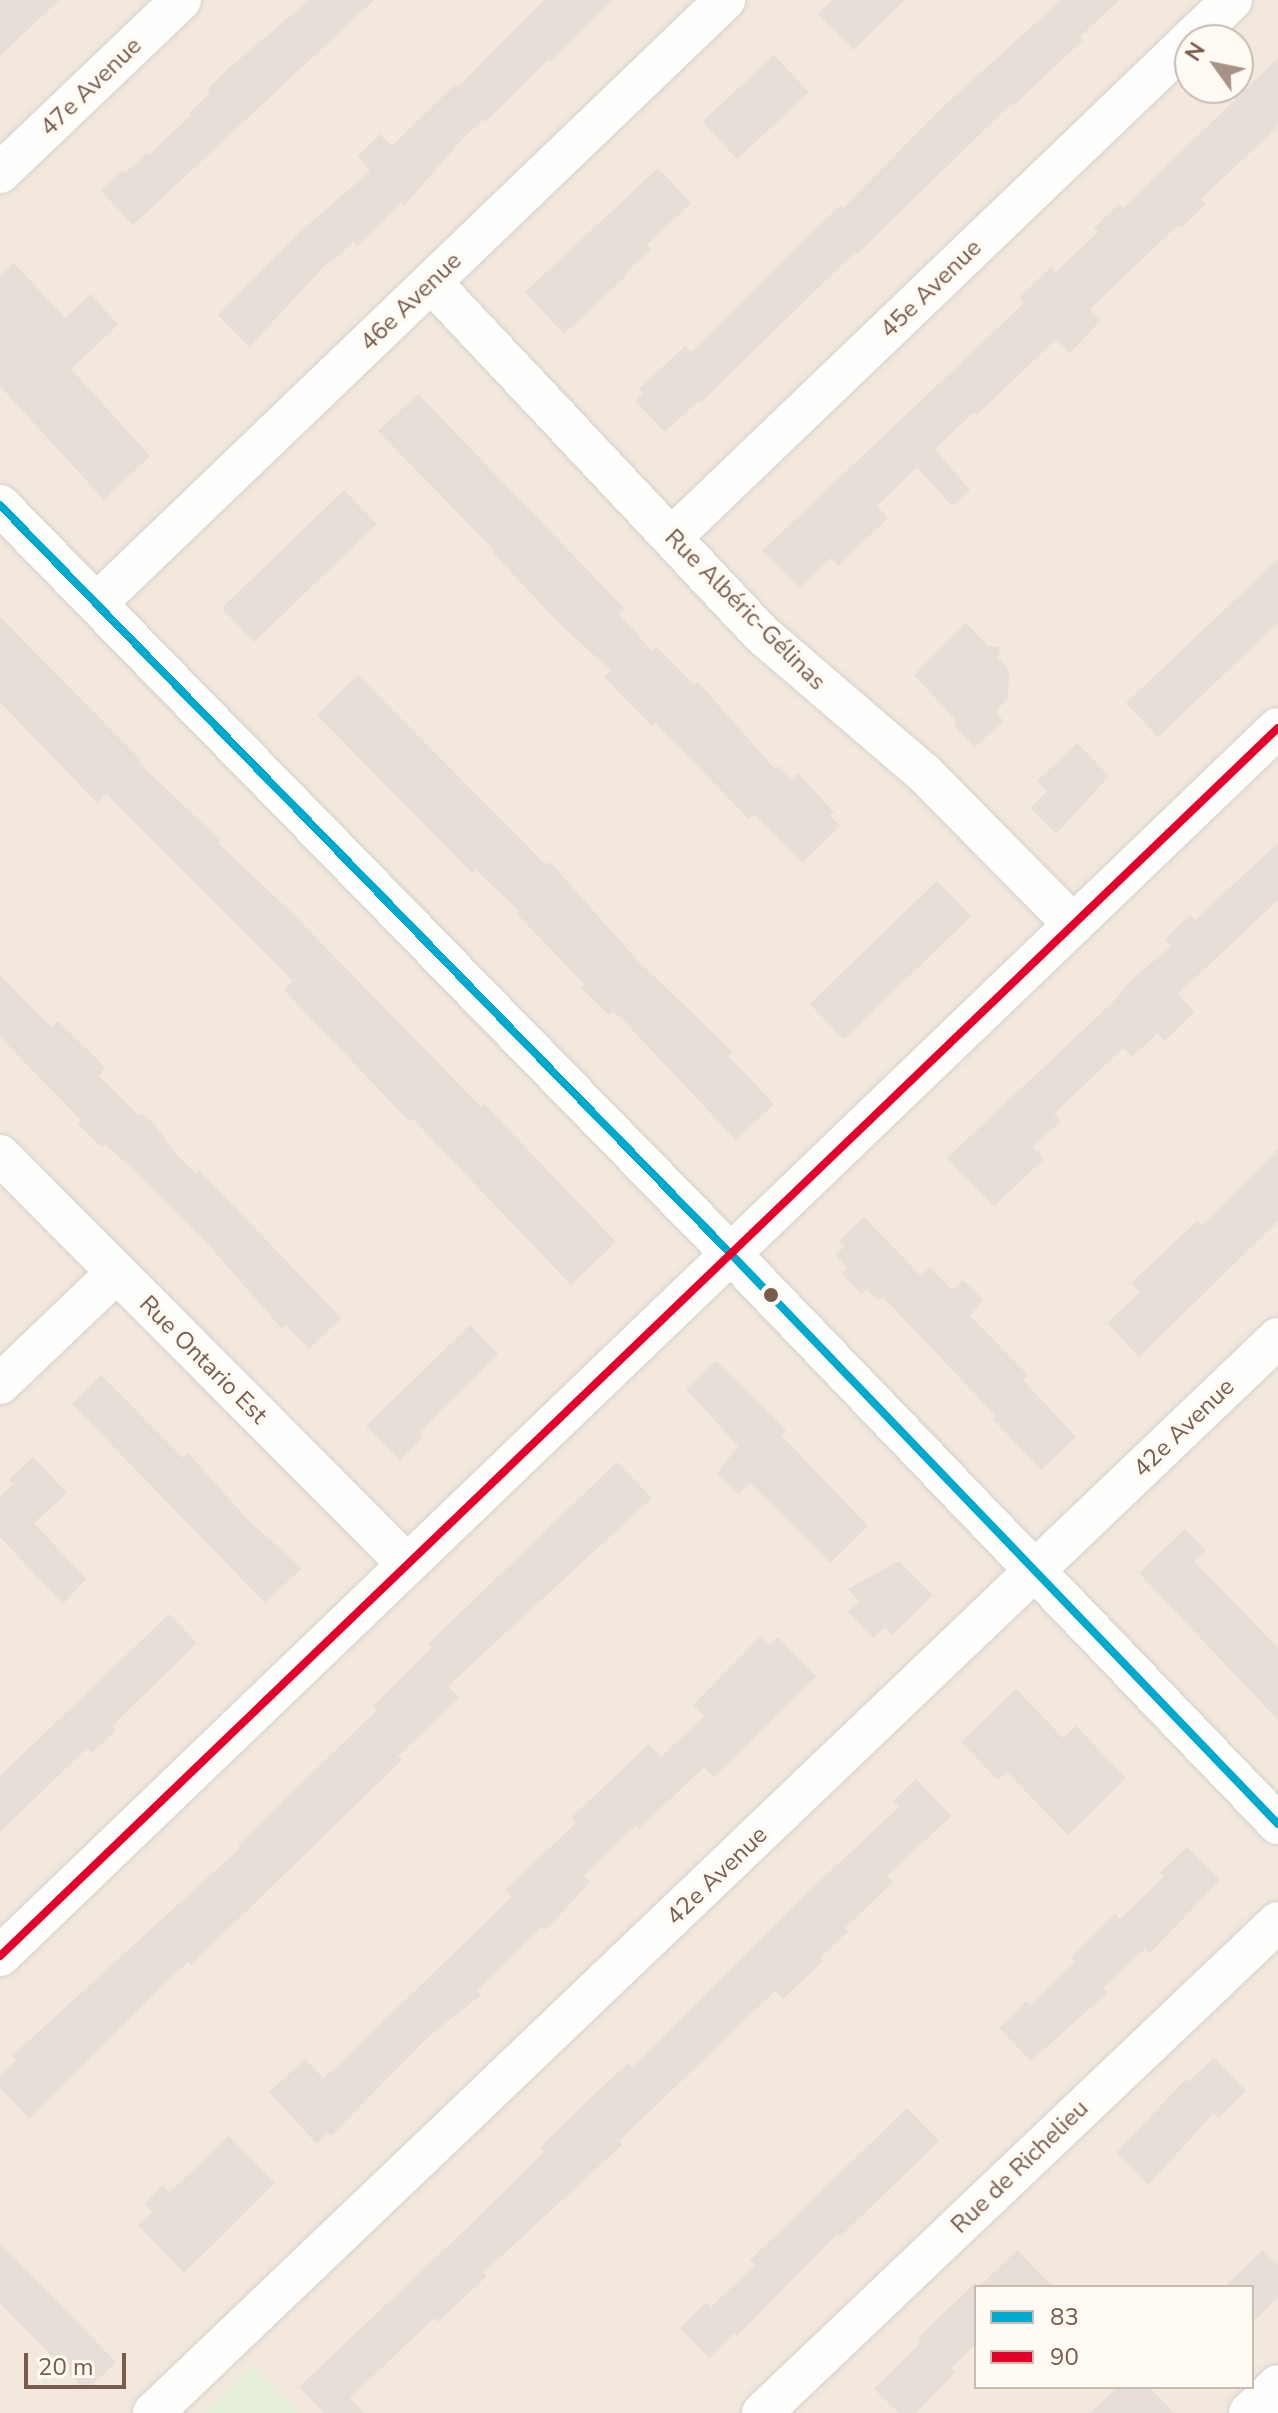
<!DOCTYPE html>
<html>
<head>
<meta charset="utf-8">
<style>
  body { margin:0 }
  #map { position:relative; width:1278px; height:2413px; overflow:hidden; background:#f9f5f0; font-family:"Nunito Sans",sans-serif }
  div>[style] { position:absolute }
  .residential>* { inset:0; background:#f2e8de }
  .green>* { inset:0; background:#e7f0db }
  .building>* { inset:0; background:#e6ded7; transform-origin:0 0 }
  .roads { filter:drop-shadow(0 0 2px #d7d1cb) drop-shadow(0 0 2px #d7d1cb) }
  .minor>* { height:40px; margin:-20px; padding:0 20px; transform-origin:20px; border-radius:20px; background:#fefefd }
  .bus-1>* { height:8px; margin:-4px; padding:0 4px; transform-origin:4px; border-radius:4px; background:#00a9ce }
  .bus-2>* { height:8px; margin:-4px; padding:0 4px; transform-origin:4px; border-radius:4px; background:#e4002b }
  .dots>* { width:22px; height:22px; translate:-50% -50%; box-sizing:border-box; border:4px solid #fffaf3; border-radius:50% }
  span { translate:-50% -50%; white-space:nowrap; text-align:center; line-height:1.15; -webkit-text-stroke:7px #fffaf3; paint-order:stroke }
  .street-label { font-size:24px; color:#7a5c4d }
  .legend { position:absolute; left:974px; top:2285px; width:280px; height:104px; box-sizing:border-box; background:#fffaf3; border:2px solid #cabbb1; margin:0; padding:10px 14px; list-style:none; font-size:24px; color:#7a5c4d }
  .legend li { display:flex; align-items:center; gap:16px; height:40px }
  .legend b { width:40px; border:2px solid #cabbb1 }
  .north { position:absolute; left:1174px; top:24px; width:80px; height:80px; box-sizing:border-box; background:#fffaf3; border:2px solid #cabbb1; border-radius:50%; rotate:303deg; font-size:22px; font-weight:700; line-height:32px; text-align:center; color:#7a5c4d }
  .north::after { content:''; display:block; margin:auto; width:28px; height:36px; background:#a69286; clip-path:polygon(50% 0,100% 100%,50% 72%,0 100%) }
  .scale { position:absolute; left:24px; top:2353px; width:102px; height:36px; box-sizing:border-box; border:4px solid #7a5c4d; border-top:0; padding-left:10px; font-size:24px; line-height:28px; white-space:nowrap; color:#7a5c4d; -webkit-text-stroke:6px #fffaf3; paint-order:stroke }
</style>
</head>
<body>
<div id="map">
  <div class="residential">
    <div style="clip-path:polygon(evenodd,0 0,1278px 0,1278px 2413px,0 2413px,0 0,1190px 40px,1238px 40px,1238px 88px,1190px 88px,1190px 40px,0 0,976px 2287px,1252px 2287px,1252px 2387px,976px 2387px,976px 2287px)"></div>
  </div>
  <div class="green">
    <div style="clip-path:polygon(254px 2365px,299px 2413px,204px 2413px)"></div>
  </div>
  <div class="building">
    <div style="clip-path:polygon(0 0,59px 0,0 56px)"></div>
    <div style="clip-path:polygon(309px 0,374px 0,133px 225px,101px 191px,123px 170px,125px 173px,147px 153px,149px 155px,191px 115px,189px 113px,210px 93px,207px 90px,229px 68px)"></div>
    <div style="clip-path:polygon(544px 0,613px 0,551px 62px,549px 59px,486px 121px,484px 119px,464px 137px,404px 206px,401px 203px,357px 246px,353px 242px,332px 262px,330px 260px,249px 347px,218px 315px,301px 231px,370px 171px,358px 156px,380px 134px,392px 146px,455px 84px,458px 87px)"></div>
    <div style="clip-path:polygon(832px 0,905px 0,853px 50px,818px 14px)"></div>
    <div style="clip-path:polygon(1061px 0,1119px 0,1080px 37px,1083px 40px,1014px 105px,1012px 103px,857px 254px,855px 252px,700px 403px,698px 401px,665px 432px,635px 401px,643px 393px,639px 389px,685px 346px,691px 352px,792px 251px,841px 205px,843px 208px,946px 104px)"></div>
    <div style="left:774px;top:55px;width:51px;height:98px;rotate:47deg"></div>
    <div style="clip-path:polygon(1278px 58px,1278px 126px,1201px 199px,1206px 204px,1181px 228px,1178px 225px,1090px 309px,1101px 320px,1070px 353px,1056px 339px,977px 415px,974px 412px,935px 449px,970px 490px,952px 506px,917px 467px,877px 506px,888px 518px,838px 566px,831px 558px,800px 589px,762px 551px,1024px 303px,1019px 298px,1051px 267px,1056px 272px,1098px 232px,1094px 228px,1119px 204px,1123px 208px)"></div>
    <div style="clip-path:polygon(658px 168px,691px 203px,647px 245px,651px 249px,625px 273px,627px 275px,564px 334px,525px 292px)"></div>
    <div style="clip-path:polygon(14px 263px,65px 318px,91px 294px,118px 325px,71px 369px,150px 456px,104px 500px,0 386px,0 276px)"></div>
    <div style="clip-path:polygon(418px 394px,625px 609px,619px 614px,652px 651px,657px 647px,694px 685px,698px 682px,775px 769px,779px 766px,792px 779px,798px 773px,834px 812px,830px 815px,840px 826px,802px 863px,754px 814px,749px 819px,655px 723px,652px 726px,604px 677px,611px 671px,561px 625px,492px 552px,494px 550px,378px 431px)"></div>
    <div style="left:344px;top:490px;width:47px;height:170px;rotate:46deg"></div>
    <div style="clip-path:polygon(1278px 559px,1278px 623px,1158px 737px,1126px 703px)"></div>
    <div style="clip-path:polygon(0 617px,141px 760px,138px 762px,220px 840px,218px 843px,292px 913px,481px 1107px,484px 1104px,616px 1242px,571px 1285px,412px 1118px,409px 1121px,284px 990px,293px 981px,106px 794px,97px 803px,0 702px)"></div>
    <div style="clip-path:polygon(966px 623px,988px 646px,1001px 647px,998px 658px,1009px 670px,1008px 698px,996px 711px,1003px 721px,975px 747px,954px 726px,956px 720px,914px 675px)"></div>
    <div style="clip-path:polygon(358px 675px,546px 865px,550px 862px,638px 961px,733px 1052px,728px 1056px,774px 1104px,736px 1140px,624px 1021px,613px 1011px,609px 1015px,581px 988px,586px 986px,516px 913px,519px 911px,476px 870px,472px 873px,317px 715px)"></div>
    <div style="clip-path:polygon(1077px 743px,1109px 776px,1056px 834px,1030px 808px,1047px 791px,1037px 781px)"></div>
    <div style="clip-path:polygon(1278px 843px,1278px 900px,1178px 994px,1194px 1012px,1165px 1041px,1157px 1034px,1132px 1057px,1123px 1048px,1054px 1114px,1061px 1121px,1033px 1147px,1044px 1159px,994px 1206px,947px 1158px,1113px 1002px,1133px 978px,1172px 946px,1165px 939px,1190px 915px,1195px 920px)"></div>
    <div style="left:937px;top:881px;width:49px;height:177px;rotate:46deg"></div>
    <div style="clip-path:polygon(0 975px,51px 1027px,58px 1021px,105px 1067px,99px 1076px,139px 1116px,142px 1113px,155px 1125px,175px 1153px,196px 1174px,199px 1170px,341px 1318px,309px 1349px,286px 1325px,282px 1329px,207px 1243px,129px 1166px,105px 1144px,101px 1147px,78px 1124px,81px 1120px,0 1037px)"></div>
    <div style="clip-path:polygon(1278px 1149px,1278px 1221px,1139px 1357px,1107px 1323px,1140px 1292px,1131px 1283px,1197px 1221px,1202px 1225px)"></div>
    <div style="clip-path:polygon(864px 1217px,921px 1276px,930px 1267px,952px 1290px,963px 1280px,983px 1300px,970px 1316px,1028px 1375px,1023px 1380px,1076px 1437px,1041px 1470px,993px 1419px,996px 1416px,883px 1297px,879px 1301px,867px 1289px,861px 1294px,842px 1274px,847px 1268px,835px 1255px,845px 1246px,839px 1241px)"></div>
    <div style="clip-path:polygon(470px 1325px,498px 1354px,442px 1409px,420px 1433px,423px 1437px,400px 1460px,366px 1426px)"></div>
    <div style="clip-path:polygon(716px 1361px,786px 1430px,781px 1435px,868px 1526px,830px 1563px,750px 1483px,739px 1494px,717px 1474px,738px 1446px,686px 1389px)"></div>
    <div style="clip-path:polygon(101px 1375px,183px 1458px,188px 1453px,249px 1521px,302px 1568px,265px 1603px,72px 1404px)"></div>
    <div style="clip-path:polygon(33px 1457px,67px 1493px,34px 1523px,86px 1579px,63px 1604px,0 1537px,0 1497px,13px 1484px,9px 1480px)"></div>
    <div style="clip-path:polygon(617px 1462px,652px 1498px,448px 1686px,459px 1698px,398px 1756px,402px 1760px,191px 1965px,188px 1962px,161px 1987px,30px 2119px,0 2088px,0 2075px,16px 2060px,12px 2056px,240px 1848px,238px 1845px,377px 1710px,373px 1706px,431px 1648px,428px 1644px)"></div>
    <div style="clip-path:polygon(1185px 1529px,1206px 1551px,1194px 1561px,1278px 1648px,1278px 1720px,1139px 1573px)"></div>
    <div style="clip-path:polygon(899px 1561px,933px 1595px,892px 1635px,885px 1627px,873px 1638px,848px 1612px,859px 1602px,848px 1589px)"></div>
    <div style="clip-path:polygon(169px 1614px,197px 1643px,112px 1726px,116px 1730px,92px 1753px,87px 1748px,0 1832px,0 1776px)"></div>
    <div style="clip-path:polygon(761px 1636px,770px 1645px,778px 1637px,816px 1677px,714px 1777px,704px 1767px,639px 1829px,636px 1825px,584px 1876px,590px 1882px,556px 1919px,545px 1930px,542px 1927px,477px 1991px,481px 1995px,427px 2038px,331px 2136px,328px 2133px,317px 2144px,269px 2092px,305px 2059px,323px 2078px,336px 2067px,512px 1897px,505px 1890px,576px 1823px,571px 1818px,649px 1744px,661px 1757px,704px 1716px,693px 1705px)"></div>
    <div style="clip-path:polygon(1016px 1689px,1063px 1738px,1076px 1726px,1126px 1778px,1068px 1835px,1007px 1772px,998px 1780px,961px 1742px)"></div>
    <div style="clip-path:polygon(916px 1779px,951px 1816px,887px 1876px,893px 1882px,845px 1928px,848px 1931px,820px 1958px,823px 1961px,783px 1999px,775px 1991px,619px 2141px,622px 2145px,483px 2273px,487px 2276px,438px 2322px,434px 2318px,350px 2398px,364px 2413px,324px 2413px,299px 2387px,469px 2226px,544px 2152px,540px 2147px,599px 2090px,628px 2063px,632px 2067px,657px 2043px,809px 1891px,899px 1807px,893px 1801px)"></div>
    <div style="clip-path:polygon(1187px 1847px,1220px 1880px,1149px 1954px,1145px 1949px,1124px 1968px,1103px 1988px,1107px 1993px,1031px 2061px,999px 2028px,1026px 2001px,1031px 2005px,1075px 1962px,1071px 1958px,1115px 1914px,1120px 1919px,1164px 1877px,1160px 1873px)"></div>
    <div style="clip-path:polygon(1214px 2058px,1246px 2091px,1219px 2118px,1214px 2113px,1148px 2185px,1116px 2153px,1186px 2079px,1188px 2082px)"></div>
    <div style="clip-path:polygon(907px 2108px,939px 2141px,840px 2237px,837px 2234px,737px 2336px,734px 2333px,709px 2358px,680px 2328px,707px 2302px,711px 2307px,755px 2265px,750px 2260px)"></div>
    <div style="clip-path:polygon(229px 2136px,275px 2183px,184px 2273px,138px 2225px,152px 2212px,145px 2203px,163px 2185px,170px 2192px)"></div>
    <div style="clip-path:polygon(0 2243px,116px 2362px,86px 2391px,0 2303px)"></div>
    <div style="clip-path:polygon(1017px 2250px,1053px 2287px,979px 2287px)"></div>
    <div style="clip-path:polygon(1263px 2250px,1278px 2265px,1278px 2297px,1252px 2323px,1252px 2287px,1224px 2287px)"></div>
    <div style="clip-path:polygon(976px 2282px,976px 2344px,951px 2368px,955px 2373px,916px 2413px,899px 2413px,874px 2389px,921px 2342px,918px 2338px)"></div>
    <div style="clip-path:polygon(1118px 2387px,1149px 2387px,1174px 2413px,1090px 2413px)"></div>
  </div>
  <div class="roads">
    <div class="minor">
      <div style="left:1190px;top:40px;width:58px;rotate:-43.6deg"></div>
      <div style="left:0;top:173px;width:250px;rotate:-43.7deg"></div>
      <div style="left:432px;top:283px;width:485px;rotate:46.8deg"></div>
      <div style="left:764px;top:636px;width:211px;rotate:40.6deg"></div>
      <div style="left:924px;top:773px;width:211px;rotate:45.4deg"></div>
      <div style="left:0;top:505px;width:1047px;rotate:45.7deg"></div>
      <div style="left:731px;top:1254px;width:790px;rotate:46.18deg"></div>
      <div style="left:672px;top:537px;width:718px;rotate:-43.81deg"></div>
      <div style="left:97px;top:603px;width:871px;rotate:-43.84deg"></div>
      <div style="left:0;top:1155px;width:577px;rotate:45.14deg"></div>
      <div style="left:0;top:1384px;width:161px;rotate:-43.7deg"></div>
      <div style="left:0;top:1956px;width:1772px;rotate:-43.86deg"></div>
      <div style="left:153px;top:2413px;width:1556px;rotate:-43.7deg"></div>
      <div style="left:762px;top:2413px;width:712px;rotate:-43.58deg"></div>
      <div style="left:1249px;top:2413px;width:40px;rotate:-44deg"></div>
    </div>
  </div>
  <div class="bus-1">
    <div style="left:0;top:505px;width:1047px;rotate:45.7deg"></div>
    <div style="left:731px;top:1254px;width:790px;rotate:46.18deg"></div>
  </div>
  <div class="bus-2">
    <div style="left:0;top:1956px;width:1772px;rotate:-43.86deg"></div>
  </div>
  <div class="dots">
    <div style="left:771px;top:1295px;background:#7a5c4d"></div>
  </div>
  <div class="street-label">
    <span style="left:91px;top:87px;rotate:-44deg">47e Avenue</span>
    <span style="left:931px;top:289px;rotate:-44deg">45e Avenue</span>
    <span style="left:411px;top:302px;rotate:-44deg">46e Avenue</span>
    <span style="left:745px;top:610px;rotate:45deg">Rue Albéric-Gélinas</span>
    <span style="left:203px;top:1360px;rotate:45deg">Rue Ontario Est</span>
    <span style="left:1184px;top:1428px;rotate:-44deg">42e Avenue</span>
    <span style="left:717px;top:1876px;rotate:-44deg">42e Avenue</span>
    <span style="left:1020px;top:2167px;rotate:-44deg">Rue de Richelieu</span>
  </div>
  <ul class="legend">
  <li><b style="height:10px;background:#00a9ce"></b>83</li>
  <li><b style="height:10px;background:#e4002b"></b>90</li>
  </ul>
  <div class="north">N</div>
  <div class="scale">20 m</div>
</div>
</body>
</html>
